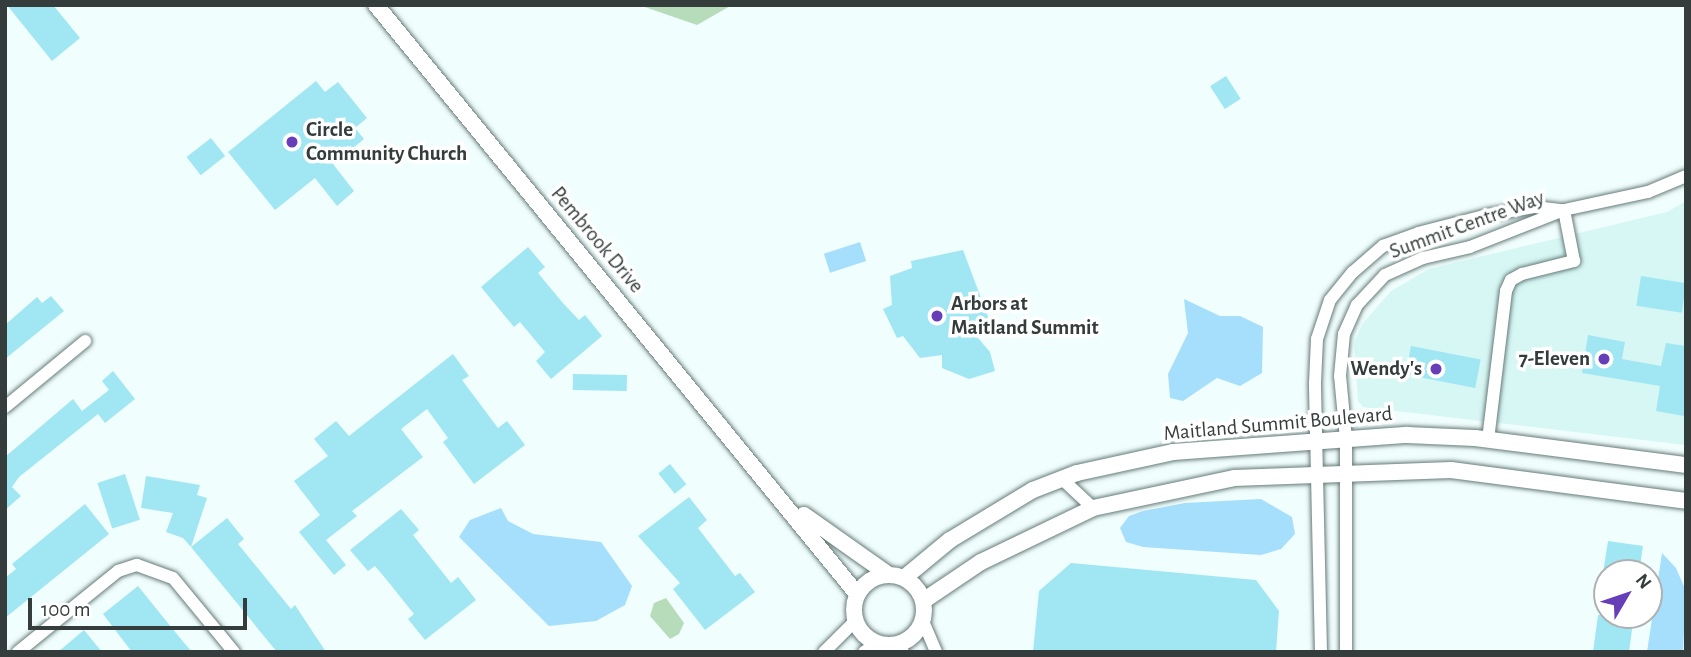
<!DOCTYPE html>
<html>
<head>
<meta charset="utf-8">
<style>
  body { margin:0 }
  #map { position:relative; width:1691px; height:657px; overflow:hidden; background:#f0fefd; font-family:"Alegreya Sans",sans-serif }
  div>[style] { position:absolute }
  .built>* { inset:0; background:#d6f7f4 }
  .green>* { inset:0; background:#b7dcba }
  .water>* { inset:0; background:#a6dffc; transform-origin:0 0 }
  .building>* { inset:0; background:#a1e6f3; transform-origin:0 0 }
  .roads { filter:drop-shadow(0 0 2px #667b79) drop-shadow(0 0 2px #667b79) }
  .minor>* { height:12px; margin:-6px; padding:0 6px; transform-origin:6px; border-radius:6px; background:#fff }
  .tertiary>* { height:16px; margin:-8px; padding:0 8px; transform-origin:8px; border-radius:8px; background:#fff }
  .tertiary>.ring { margin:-8px; padding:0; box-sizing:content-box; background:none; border:16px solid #fff; border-radius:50% }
  .dots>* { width:19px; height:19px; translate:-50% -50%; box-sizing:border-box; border:4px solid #fff; border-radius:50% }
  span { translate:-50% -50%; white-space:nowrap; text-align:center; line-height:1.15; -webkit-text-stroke:7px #fff; paint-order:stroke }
  .poi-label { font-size:21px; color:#343d3c; font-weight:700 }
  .left { translate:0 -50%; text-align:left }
  .right { translate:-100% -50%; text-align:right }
  .street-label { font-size:21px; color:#343d3c }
  .frame { position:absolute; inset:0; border:7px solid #343d3c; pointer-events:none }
  .north { position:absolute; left:1593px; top:559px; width:70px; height:70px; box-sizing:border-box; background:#fff; border:2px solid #aeb1b1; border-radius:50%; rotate:51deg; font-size:19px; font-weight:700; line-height:28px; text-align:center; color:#343d3c }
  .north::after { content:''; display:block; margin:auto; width:24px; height:32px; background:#663eb7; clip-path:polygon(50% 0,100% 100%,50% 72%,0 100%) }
  .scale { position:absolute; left:28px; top:598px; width:219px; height:32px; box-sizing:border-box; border:4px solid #343d3c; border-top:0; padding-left:9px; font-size:21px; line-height:24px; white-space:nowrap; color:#343d3c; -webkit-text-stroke:5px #fff; paint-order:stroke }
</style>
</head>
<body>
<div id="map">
  <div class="built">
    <div style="clip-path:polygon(1686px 201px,1686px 445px,1363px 407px,1358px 401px,1354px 343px,1363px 323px,1391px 291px,1429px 269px,1667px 212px)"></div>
  </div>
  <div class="green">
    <div style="clip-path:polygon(639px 5px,732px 5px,697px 25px)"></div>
    <div style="clip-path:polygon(666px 598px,684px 623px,679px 634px,670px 639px,650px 616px,654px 603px)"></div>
  </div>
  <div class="water">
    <div style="left:860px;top:242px;width:20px;height:38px;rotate:72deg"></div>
    <div style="clip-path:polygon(1184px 299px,1220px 316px,1240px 316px,1263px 327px,1262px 373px,1240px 386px,1217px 378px,1183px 401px,1170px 398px,1168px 374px,1188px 333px)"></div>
    <div style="clip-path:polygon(1261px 499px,1292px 517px,1295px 534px,1281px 549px,1261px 555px,1143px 547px,1126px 542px,1120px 528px,1129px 516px,1143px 511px,1185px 503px)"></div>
    <div style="clip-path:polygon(501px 508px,508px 521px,533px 534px,601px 542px,632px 586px,625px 605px,596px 621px,549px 626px,459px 537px,470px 520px)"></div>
    <div style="clip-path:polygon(1662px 553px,1676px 568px,1686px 591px,1683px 652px,1647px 652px)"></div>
  </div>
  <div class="building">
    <div style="clip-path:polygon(7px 5px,53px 5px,80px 38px,52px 61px)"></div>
    <div style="left:1226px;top:76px;width:27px;height:19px;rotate:57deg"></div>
    <div style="clip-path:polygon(316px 81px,325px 92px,338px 82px,367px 118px,355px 128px,364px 139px,333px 164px,354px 191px,337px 206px,315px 178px,275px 210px,228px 152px)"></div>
    <div style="left:211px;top:138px;width:23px;height:31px;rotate:52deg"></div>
    <div style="clip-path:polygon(528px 247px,545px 267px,538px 273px,562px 302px,579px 320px,585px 315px,602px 336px,551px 379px,536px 361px,545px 352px,520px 322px,514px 327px,481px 287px)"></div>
    <div style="clip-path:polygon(963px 250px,990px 322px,972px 331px,990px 352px,995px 371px,969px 379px,942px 368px,942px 355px,920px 358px,903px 336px,897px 338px,883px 309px,892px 305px,890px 276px,912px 268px,911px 261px)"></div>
    <div style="left:1641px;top:276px;width:46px;height:30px;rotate:9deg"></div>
    <div style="clip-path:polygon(51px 296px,64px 311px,5px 359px,5px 325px,37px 297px,42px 303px)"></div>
    <div style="clip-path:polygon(1588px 335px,1625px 342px,1622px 359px,1661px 366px,1666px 343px,1686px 346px,1684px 416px,1656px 411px,1660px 386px,1582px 373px)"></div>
    <div style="left:1411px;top:346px;width:71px;height:29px;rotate:11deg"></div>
    <div style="clip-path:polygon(453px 354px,469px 376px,462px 380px,498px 428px,507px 421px,525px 445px,474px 484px,443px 442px,448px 438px,427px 409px,401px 429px,423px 457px,352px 511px,357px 516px,326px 540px,346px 565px,334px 575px,299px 532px,320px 515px,294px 481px,328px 456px,314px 439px,336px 421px,349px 436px)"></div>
    <div style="clip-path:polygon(113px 371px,135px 399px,105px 423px,98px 414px,19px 477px,12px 487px,21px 496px,5px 510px,5px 457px,73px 399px,82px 411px,109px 390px,102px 381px)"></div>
    <div style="left:573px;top:374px;width:54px;height:16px;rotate:1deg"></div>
    <div style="left:670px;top:464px;width:26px;height:15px;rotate:51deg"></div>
    <div style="left:125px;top:474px;width:48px;height:29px;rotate:72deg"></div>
    <div style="clip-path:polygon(146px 476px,200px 485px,197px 495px,207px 498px,191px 547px,183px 538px,166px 532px,173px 513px,141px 508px)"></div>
    <div style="clip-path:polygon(689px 497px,707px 520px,698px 528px,735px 576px,740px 573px,755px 592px,705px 630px,673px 589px,680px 583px,638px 536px)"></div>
    <div style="clip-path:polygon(85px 504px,109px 534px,5px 618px,5px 578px,16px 569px,12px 564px)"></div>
    <div style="clip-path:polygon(401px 509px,419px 530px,413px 535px,451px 583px,458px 577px,476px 600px,425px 640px,408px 619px,414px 614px,390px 584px,375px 566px,368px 571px,350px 550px)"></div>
    <div style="clip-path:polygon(227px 518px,244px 539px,238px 544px,291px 609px,295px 605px,326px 652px,277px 652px,191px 547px)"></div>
    <div style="clip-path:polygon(1608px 541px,1643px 546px,1639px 573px,1603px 573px)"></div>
    <div style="clip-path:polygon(1071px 563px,1256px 580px,1279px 611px,1276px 652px,1033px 652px,1039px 591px)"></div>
    <div style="clip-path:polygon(138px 586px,180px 638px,192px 652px,132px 652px,103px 614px)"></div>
    <div style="clip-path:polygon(1598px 615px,1634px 615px,1629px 652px,1593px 652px)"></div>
    <div style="clip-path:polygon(84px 630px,102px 652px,58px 652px)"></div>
  </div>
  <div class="roads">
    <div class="minor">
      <div style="left:5px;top:407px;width:104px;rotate:-39.5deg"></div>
      <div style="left:1488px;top:440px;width:150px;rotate:-83.1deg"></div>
      <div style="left:1506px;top:291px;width:12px;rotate:-66deg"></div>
      <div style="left:1511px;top:280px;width:13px;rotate:-29deg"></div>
      <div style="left:1522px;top:274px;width:54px;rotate:-14deg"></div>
      <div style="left:1574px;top:261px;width:52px;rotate:-101.1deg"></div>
      <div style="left:1061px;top:478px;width:44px;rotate:43.2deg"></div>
      <div style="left:923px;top:621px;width:34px;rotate:67deg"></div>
      <div style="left:896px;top:645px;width:10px;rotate:45deg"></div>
      <div style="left:18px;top:652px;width:129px;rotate:-39deg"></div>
      <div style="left:118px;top:571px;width:20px;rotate:-18deg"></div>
      <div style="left:137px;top:565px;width:38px;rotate:20deg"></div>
      <div style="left:173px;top:578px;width:96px;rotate:50.5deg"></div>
      <div style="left:824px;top:652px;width:44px;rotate:-45deg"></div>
      <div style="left:864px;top:652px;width:14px;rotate:-34deg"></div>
      <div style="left:1321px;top:652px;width:269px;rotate:-91.3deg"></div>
      <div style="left:1315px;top:383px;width:44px;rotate:-87.4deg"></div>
      <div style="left:1317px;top:339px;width:41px;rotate:-71.6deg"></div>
      <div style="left:1330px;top:300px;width:36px;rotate:-51deg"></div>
      <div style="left:1353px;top:272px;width:40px;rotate:-41deg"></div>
      <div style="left:1383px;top:246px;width:37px;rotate:-20deg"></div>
      <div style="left:1418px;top:233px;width:72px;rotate:-14.4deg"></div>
      <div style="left:1488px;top:215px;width:48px;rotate:-9.7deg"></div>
      <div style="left:1535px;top:207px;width:25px;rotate:7deg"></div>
      <div style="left:1346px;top:652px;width:213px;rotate:-90deg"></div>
      <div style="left:1346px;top:439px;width:63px;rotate:-95.4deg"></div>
      <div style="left:1340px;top:376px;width:42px;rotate:-84.6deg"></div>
      <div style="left:1344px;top:334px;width:32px;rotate:-66deg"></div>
      <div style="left:1357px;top:305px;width:41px;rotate:-47deg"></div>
      <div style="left:1385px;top:275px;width:42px;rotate:-24.1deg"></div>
      <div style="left:1423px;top:258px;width:48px;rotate:-13.2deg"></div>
      <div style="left:1470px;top:247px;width:101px;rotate:-21.5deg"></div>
      <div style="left:1564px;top:210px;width:86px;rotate:-12.1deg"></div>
      <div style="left:1648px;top:192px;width:41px;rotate:-22.8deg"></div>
    </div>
    <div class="tertiary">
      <div style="left:376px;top:5px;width:760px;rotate:50.76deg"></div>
      <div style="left:804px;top:515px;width:104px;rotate:35.2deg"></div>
      <div class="ring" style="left:854px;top:575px;width:54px;height:54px"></div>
      <div style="left:904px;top:578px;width:60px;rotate:-39.6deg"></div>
      <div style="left:950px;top:540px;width:97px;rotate:-31.1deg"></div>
      <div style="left:1033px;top:490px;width:47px;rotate:-21.1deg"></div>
      <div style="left:1077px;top:473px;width:98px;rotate:-12.3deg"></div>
      <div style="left:1173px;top:452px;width:235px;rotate:-4.2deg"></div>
      <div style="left:1407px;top:435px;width:68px;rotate:2.5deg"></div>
      <div style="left:1475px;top:438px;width:213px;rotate:7.3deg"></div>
      <div style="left:923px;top:601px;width:70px;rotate:-33.9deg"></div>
      <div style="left:981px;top:562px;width:124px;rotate:-25.7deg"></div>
      <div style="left:1093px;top:508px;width:144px;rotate:-12deg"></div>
      <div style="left:1234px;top:478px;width:217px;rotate:-2.1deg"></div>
      <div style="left:1451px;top:470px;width:237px;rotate:7.5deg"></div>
    </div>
  </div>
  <div class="dots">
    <div style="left:292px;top:142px;background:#663eb7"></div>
    <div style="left:937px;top:316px;background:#663eb7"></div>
    <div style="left:1604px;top:359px;background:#663eb7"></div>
    <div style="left:1436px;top:369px;background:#663eb7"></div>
  </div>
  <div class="poi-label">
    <span class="left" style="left:306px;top:142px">Circle<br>Community Church</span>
    <span class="left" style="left:951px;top:316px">Arbors at<br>Maitland Summit</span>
    <span class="right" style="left:1590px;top:359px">7-Eleven</span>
    <span class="right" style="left:1422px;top:369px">Wendy's</span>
  </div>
  <div class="street-label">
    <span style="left:1467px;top:225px;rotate:-20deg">Summit Centre Way</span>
    <span style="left:597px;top:240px;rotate:50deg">Pembrook Drive</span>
    <span style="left:1278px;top:424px;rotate:-5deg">Maitland Summit Boulevard</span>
  </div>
  <div class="frame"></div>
  <div class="north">N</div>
  <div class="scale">100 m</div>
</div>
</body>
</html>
